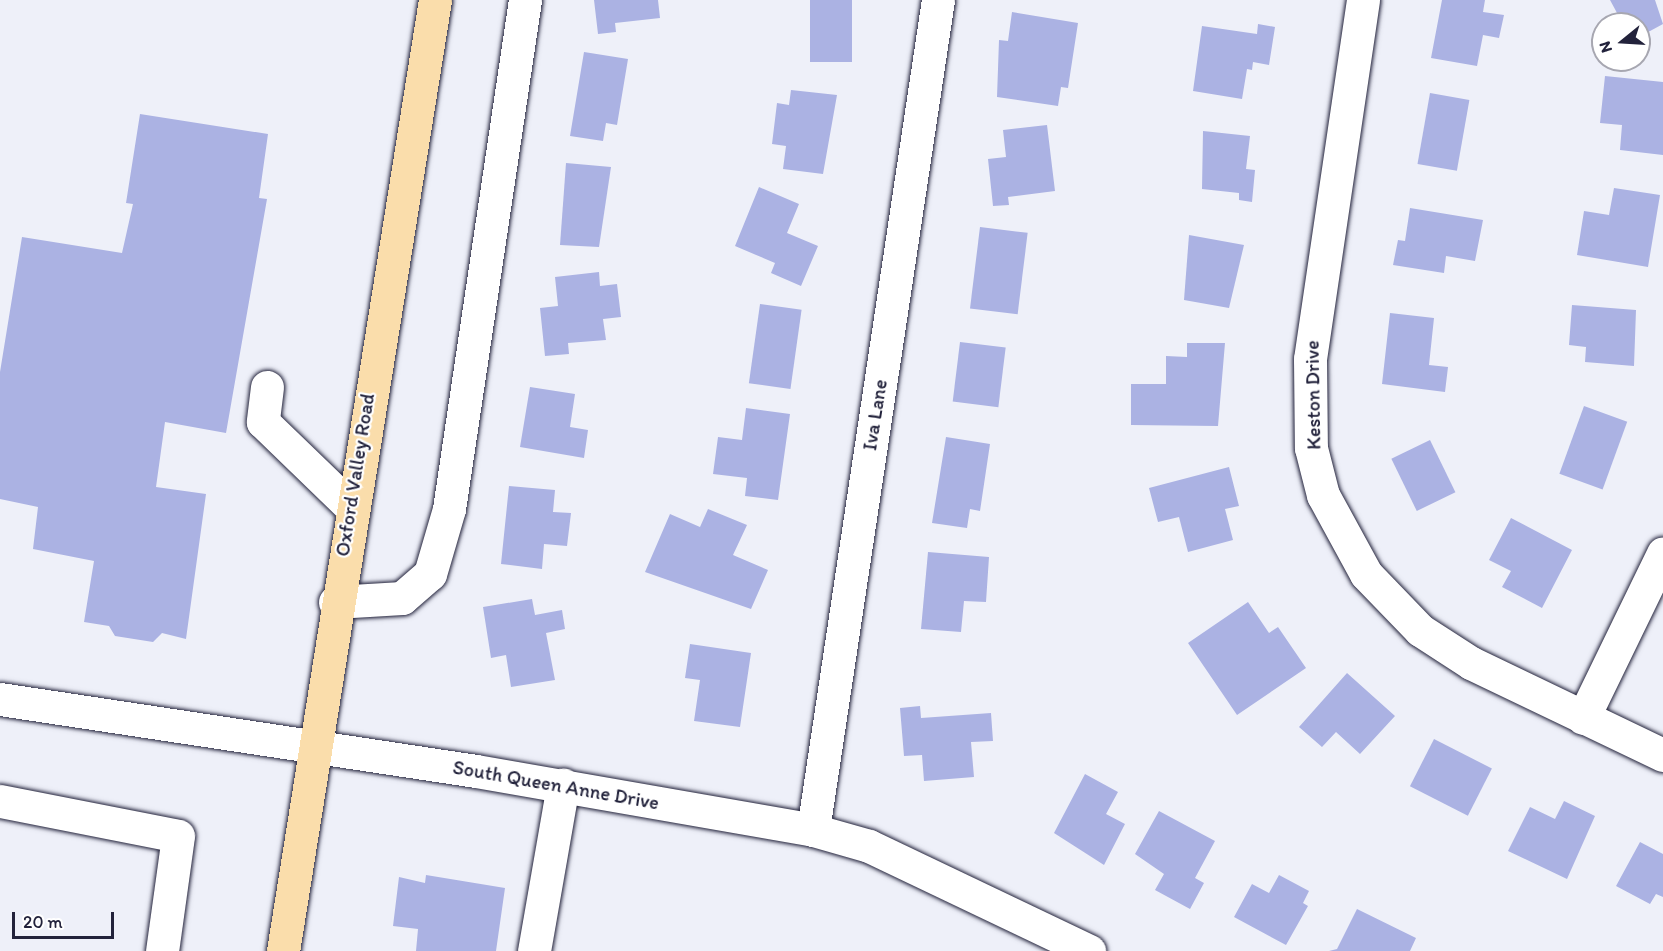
<!DOCTYPE html>
<html>
<head>
<meta charset="utf-8">
<style>
  body { margin:0 }
  #map { position:relative; width:1663px; height:951px; overflow:hidden; background:#eef0f9; font-family:Itim,sans-serif }
  div>[style] { position:absolute }
  .building>* { inset:0; background:#abb2e3; transform-origin:0 0 }
  .roads { filter:drop-shadow(0 0 2px #22223b) drop-shadow(0 0 2px #22223b) }
  .minor>* { height:33px; margin:-16.5px; padding:0 16.5px; transform-origin:16.5px; border-radius:16.5px; background:#fff }
  .major>* { height:33px; margin:-16.5px; padding:0 16.5px; transform-origin:16.5px; border-radius:16.5px; background:#faddab }
  span { translate:-50% -50%; white-space:nowrap; text-align:center; line-height:1.15; -webkit-text-stroke:4.5px #fff; paint-order:stroke }
  .street-label { font-size:20px; color:#22223b }
  .north { position:absolute; left:1591px; top:12px; width:60px; height:60px; box-sizing:border-box; background:#fff; border:2px solid #a7a7b1; border-radius:50%; rotate:252deg; font-size:16px; font-weight:700; line-height:24px; text-align:center; color:#22223b }
  .north::after { content:''; display:block; margin:auto; width:21px; height:27px; background:#22223b; clip-path:polygon(50% 0,100% 100%,50% 72%,0 100%) }
  .scale { position:absolute; left:12px; top:912px; width:102px; height:27px; box-sizing:border-box; border:3px solid #22223b; border-top:0; padding-left:8px; font-size:18px; line-height:21px; white-space:nowrap; color:#22223b; -webkit-text-stroke:4px #fff; paint-order:stroke }
</style>
</head>
<body>
<div id="map">
  <div class="building">
    <div style="clip-path:polygon(594px 0,658px 0,660px 18px,615px 23px,616px 32px,598px 34px)"></div>
    <div style="left:810px;top:0;width:42px;height:62px"></div>
    <div style="clip-path:polygon(1442px 0,1485px 0,1483px 12px,1504px 15px,1499px 38px,1483px 35px,1477px 66px,1431px 58px)"></div>
    <div style="clip-path:polygon(1610px 0,1655px 0,1663px 24px,1639px 37px,1639px 24px,1623px 24px)"></div>
    <div style="clip-path:polygon(1012px 12px,1078px 23px,1068px 88px,1061px 87px,1058px 106px,997px 97px,999px 40px,1008px 41px)"></div>
    <div style="clip-path:polygon(1258px 24px,1275px 27px,1269px 65px,1253px 62px,1252px 70px,1247px 69px,1242px 99px,1193px 91px,1202px 26px,1257px 34px)"></div>
    <div style="clip-path:polygon(584px 52px,628px 59px,617px 125px,606px 123px,603px 141px,570px 136px)"></div>
    <div style="clip-path:polygon(1605px 76px,1663px 82px,1663px 155px,1620px 150px,1622px 125px,1600px 123px)"></div>
    <div style="clip-path:polygon(791px 90px,837px 95px,823px 174px,783px 169px,786px 146px,772px 144px,777px 103px,789px 105px)"></div>
    <div style="left:1430px;top:93px;width:40px;height:72px;rotate:10deg"></div>
    <div style="clip-path:polygon(140px 114px,268px 134px,259px 198px,267px 199px,226px 433px,165px 422px,156px 487px,206px 494px,186px 639px,162px 633px,153px 642px,115px 636px,109px 626px,84px 622px,94px 561px,33px 549px,38px 507px,0 499px,0 372px,22px 237px,122px 253px,133px 204px,126px 203px)"></div>
    <div style="clip-path:polygon(1047px 125px,1055px 191px,1008px 197px,1009px 205px,993px 206px,988px 159px,1006px 157px,1003px 130px)"></div>
    <div style="clip-path:polygon(1203px 131px,1250px 136px,1246px 169px,1255px 170px,1252px 202px,1239px 200px,1239px 193px,1202px 189px)"></div>
    <div style="clip-path:polygon(566px 163px,611px 167px,599px 247px,560px 245px)"></div>
    <div style="clip-path:polygon(759px 187px,799px 204px,787px 233px,818px 246px,801px 286px,771px 273px,775px 263px,735px 246px)"></div>
    <div style="clip-path:polygon(1614px 188px,1660px 195px,1648px 267px,1577px 255px,1584px 211px,1609px 215px)"></div>
    <div style="clip-path:polygon(1410px 208px,1483px 220px,1475px 261px,1446px 256px,1444px 273px,1393px 265px,1398px 240px,1405px 241px)"></div>
    <div style="left:980px;top:227px;width:48px;height:82px;rotate:7deg"></div>
    <div style="clip-path:polygon(1189px 235px,1244px 245px,1229px 308px,1184px 300px)"></div>
    <div style="clip-path:polygon(599px 272px,600px 286px,617px 284px,621px 317px,603px 319px,606px 340px,568px 343px,569px 354px,545px 356px,540px 308px,558px 306px,555px 277px)"></div>
    <div style="left:760px;top:304px;width:42px;height:80px;rotate:8deg"></div>
    <div style="clip-path:polygon(1572px 305px,1636px 310px,1634px 366px,1585px 362px,1586px 347px,1569px 345px)"></div>
    <div style="clip-path:polygon(1390px 313px,1434px 318px,1429px 365px,1448px 367px,1445px 392px,1382px 384px)"></div>
    <div style="left:960px;top:342px;width:46px;height:60px;rotate:7deg"></div>
    <div style="clip-path:polygon(1187px 343px,1225px 343px,1218px 426px,1131px 425px,1131px 384px,1166px 384px,1166px 356px,1187px 357px)"></div>
    <div style="clip-path:polygon(530px 387px,575px 394px,570px 427px,588px 430px,584px 458px,520px 447px)"></div>
    <div style="left:1584px;top:406px;width:46px;height:72px;rotate:20deg"></div>
    <div style="clip-path:polygon(746px 408px,790px 414px,778px 500px,745px 496px,747px 478px,713px 474px,718px 437px,742px 440px)"></div>
    <div style="clip-path:polygon(946px 437px,990px 444px,980px 511px,970px 509px,967px 528px,932px 523px)"></div>
    <div style="left:1430px;top:440px;width:58px;height:43px;rotate:64deg"></div>
    <div style="clip-path:polygon(1229px 467px,1239px 506px,1225px 509px,1233px 540px,1188px 552px,1179px 517px,1158px 522px,1149px 488px)"></div>
    <div style="clip-path:polygon(509px 486px,555px 490px,553px 512px,571px 513px,567px 546px,544px 544px,542px 569px,501px 564px)"></div>
    <div style="clip-path:polygon(708px 509px,747px 525px,733px 555px,768px 570px,751px 609px,645px 572px,670px 514px,700px 527px)"></div>
    <div style="clip-path:polygon(1511px 518px,1572px 550px,1542px 608px,1502px 587px,1511px 571px,1489px 560px)"></div>
    <div style="clip-path:polygon(928px 552px,989px 557px,986px 602px,964px 601px,961px 632px,921px 629px)"></div>
    <div style="clip-path:polygon(532px 599px,535px 615px,562px 610px,565px 629px,546px 633px,555px 680px,511px 687px,506px 655px,491px 658px,483px 607px)"></div>
    <div style="clip-path:polygon(1248px 602px,1269px 633px,1278px 627px,1306px 668px,1237px 715px,1188px 643px)"></div>
    <div style="clip-path:polygon(690px 644px,751px 653px,740px 727px,694px 721px,700px 680px,685px 678px)"></div>
    <div style="clip-path:polygon(1347px 673px,1395px 716px,1360px 754px,1336px 732px,1322px 747px,1299px 727px)"></div>
    <div style="clip-path:polygon(920px 706px,921px 718px,991px 713px,993px 741px,971px 742px,974px 777px,924px 781px,922px 755px,904px 756px,900px 708px)"></div>
    <div style="left:1434px;top:739px;width:65px;height:53px;rotate:27deg"></div>
    <div style="clip-path:polygon(1085px 774px,1118px 792px,1106px 814px,1125px 824px,1104px 865px,1054px 833px)"></div>
    <div style="clip-path:polygon(1564px 801px,1595px 816px,1567px 879px,1508px 851px,1530px 807px,1555px 819px)"></div>
    <div style="clip-path:polygon(1159px 811px,1215px 841px,1195px 878px,1204px 883px,1190px 909px,1155px 890px,1164px 874px,1135px 854px)"></div>
    <div style="clip-path:polygon(1640px 842px,1663px 854px,1663px 897px,1656px 894px,1650px 904px,1616px 886px)"></div>
    <div style="clip-path:polygon(426px 875px,505px 888px,496px 951px,416px 951px,418px 929px,393px 926px,399px 877px,425px 883px)"></div>
    <div style="clip-path:polygon(1279px 875px,1309px 891px,1303px 903px,1308px 906px,1286px 945px,1234px 917px,1252px 884px,1269px 893px)"></div>
    <div style="clip-path:polygon(1357px 909px,1416px 938px,1410px 951px,1329px 951px,1337px 949px)"></div>
  </div>
  <div class="roads">
    <div class="minor">
      <div style="left:1363px;top:0;width:363px;rotate:98.4deg"></div>
      <div style="left:1310px;top:359px;width:89px;rotate:89.4deg"></div>
      <div style="left:1311px;top:448px;width:49px;rotate:75.7deg"></div>
      <div style="left:1323px;top:495px;width:90px;rotate:61.4deg"></div>
      <div style="left:1366px;top:574px;width:78px;rotate:46deg"></div>
      <div style="left:1420px;top:630px;width:61px;rotate:32.9deg"></div>
      <div style="left:1471px;top:663px;width:213px;rotate:25.6deg"></div>
      <div style="left:267px;top:387px;width:35px;rotate:97deg"></div>
      <div style="left:263px;top:422px;width:121px;rotate:44deg"></div>
      <div style="left:335px;top:602px;width:67px;rotate:-3.4deg"></div>
      <div style="left:402px;top:598px;width:37px;rotate:-41deg"></div>
      <div style="left:430px;top:574px;width:68px;rotate:-73.7deg"></div>
      <div style="left:449px;top:509px;width:515px;rotate:-81.51deg"></div>
      <div style="left:0;top:699px;width:481px;rotate:8.6deg"></div>
      <div style="left:476px;top:771px;width:342px;rotate:9.9deg"></div>
      <div style="left:813px;top:830px;width:58px;rotate:15.9deg"></div>
      <div style="left:869px;top:846px;width:244px;rotate:25.5deg"></div>
      <div style="left:1583px;top:718px;width:183px;rotate:-64.1deg"></div>
      <div style="left:0;top:801px;width:181px;rotate:11.1deg"></div>
      <div style="left:178px;top:836px;width:116px;rotate:97.9deg"></div>
      <div style="left:813px;top:830px;width:839px;rotate:-81.44deg"></div>
      <div style="left:534px;top:951px;width:169px;rotate:-80.1deg"></div>
    </div>
    <div class="major">
      <div style="left:283px;top:951px;width:963px;rotate:-80.92deg"></div>
    </div>
  </div>
  <div class="street-label">
    <span style="left:1313px;top:395px;rotate:-91deg">Keston Drive</span>
    <span style="left:875px;top:415px;rotate:-81deg">Iva Lane</span>
    <span style="left:355px;top:475px;rotate:-81deg">Oxford Valley Road</span>
    <span style="left:556px;top:785px;rotate:10deg">South Queen Anne Drive</span>
  </div>
  <div class="north">N</div>
  <div class="scale">20 m</div>
</div>
</body>
</html>
